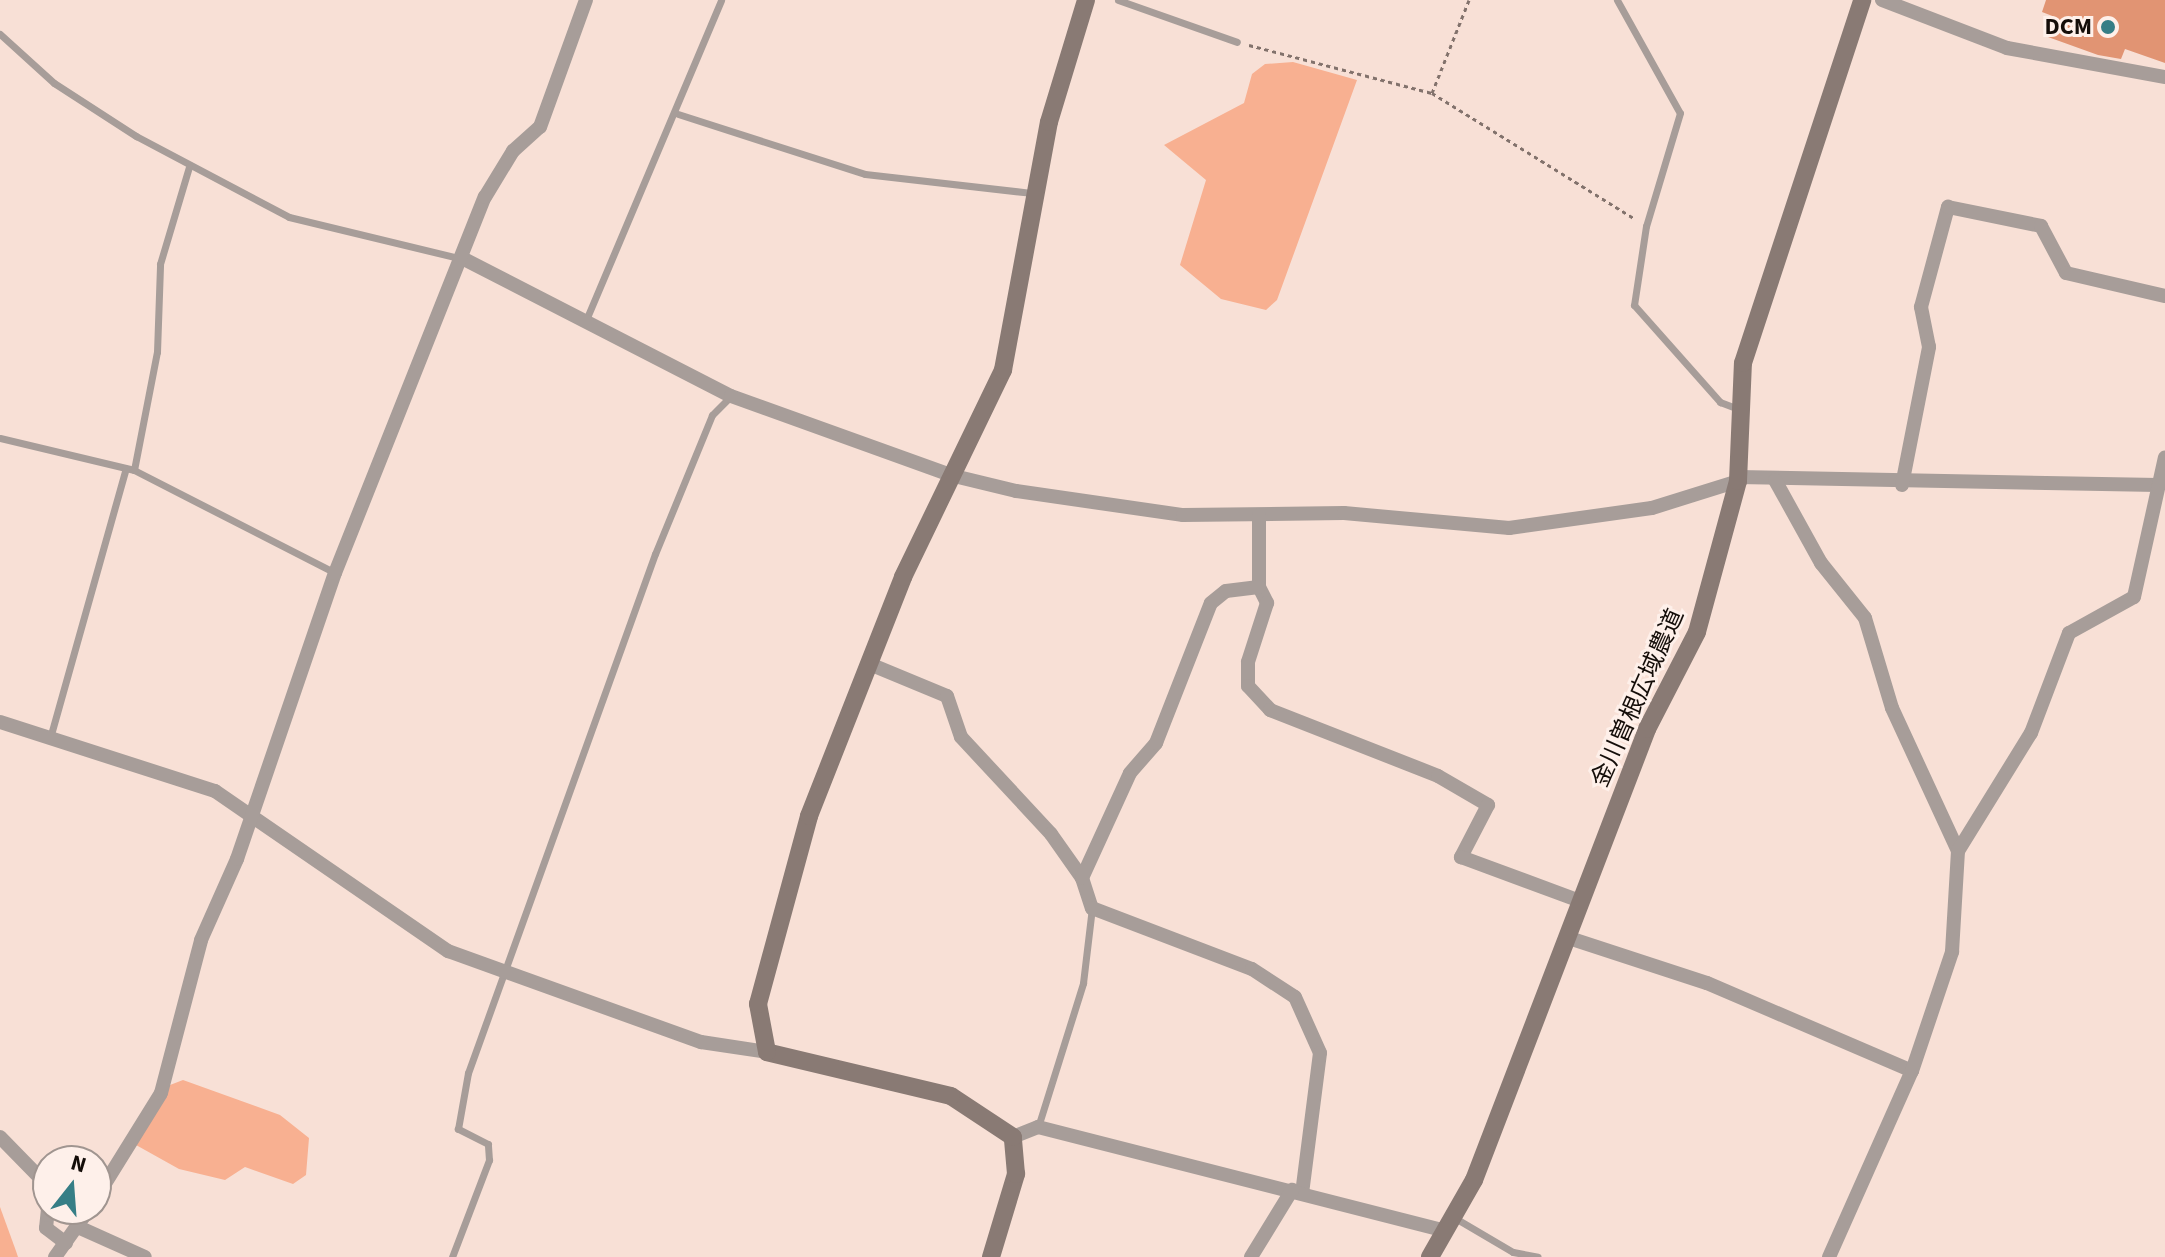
<!DOCTYPE html>
<html>
<head>
<meta charset="utf-8">
<style>
  body { margin:0 }
  #map { position:relative; width:2165px; height:1257px; overflow:hidden; background:#f8e0d6; font-family:"Source Sans 3","Noto Sans JP",sans-serif }
  div>[style] { position:absolute }
  .green>* { inset:0; background:#f8b091 }
  .building>* { inset:0; background:#e19473 }
  .path>* { height:3px; margin-top:-1.5px; transform-origin:0; background:repeating-linear-gradient(90deg,#82726c 0 4px,transparent 0 8px) }
  .lane>* { height:7px; margin:-3.5px; padding:0 3.5px; transform-origin:3.5px; border-radius:3.5px; background:#a79d99 }
  .street>* { height:14px; margin:-7px; padding:0 7px; transform-origin:7px; border-radius:7px; background:#a79d99 }
  .secondary>* { height:18px; margin:-9px; padding:0 9px; transform-origin:9px; border-radius:9px; background:#897a74 }
  .dots>* { width:22px; height:22px; translate:-50% -50%; box-sizing:border-box; border:4px solid #fef0ea; border-radius:50% }
  span { translate:-50% -50%; white-space:nowrap; text-align:center; line-height:1.15; -webkit-text-stroke:6px #fef0ea; paint-order:stroke }
  .poi-label { font-size:24px; color:#140d09; font-weight:700 }
  .right { translate:-100% -50%; text-align:right }
  .street-label { font-size:24px; color:#140d09 }
  .north { position:absolute; left:32px; top:1145px; width:80px; height:80px; box-sizing:border-box; background:#fef0ea; border:2px solid #a09590; border-radius:50%; rotate:17deg; font-size:22px; font-weight:700; line-height:32px; text-align:center; color:#140d09 }
  .north::after { content:''; display:block; margin:auto; width:28px; height:36px; background:#367e86; clip-path:polygon(50% 0,100% 100%,50% 72%,0 100%) }
</style>
</head>
<body>
<div id="map">
  <div class="green">
    <div style="clip-path:polygon(1293px 62px,1357px 80px,1277px 300px,1266px 310px,1221px 299px,1180px 265px,1206px 180px,1164px 145px,1244px 103px,1252px 74px,1265px 64px)"></div>
    <div style="clip-path:polygon(183px 1080px,280px 1115px,309px 1138px,306px 1175px,293px 1184px,245px 1167px,225px 1180px,179px 1169px,136px 1145px,170px 1085px)"></div>
    <div style="clip-path:polygon(0 1207px,16px 1251px,18px 1257px,0 1257px)"></div>
  </div>
  <div class="building">
    <div style="clip-path:polygon(2046px 0,2165px 0,2165px 63px,2125px 49px,2121px 59px,2098px 55px,2048px 37px,2055px 17px,2042px 12px)"></div>
  </div>
  <div class="path">
    <div style="left:1249px;top:45px;width:189px;rotate:14.7deg"></div>
    <div style="left:1432px;top:93px;width:239px;rotate:31.8deg"></div>
    <div style="left:1432px;top:93px;width:100px;rotate:-68.3deg"></div>
  </div>
  <div class="lane">
    <div style="left:1118px;top:0;width:126px;rotate:19.4deg"></div>
    <div style="left:1617px;top:0;width:129px;rotate:60.9deg"></div>
    <div style="left:1680px;top:113px;width:118px;rotate:106.7deg"></div>
    <div style="left:1646px;top:226px;width:80px;rotate:98.6deg"></div>
    <div style="left:1634px;top:305px;width:130px;rotate:48.4deg"></div>
    <div style="left:1720px;top:402px;width:19px;rotate:21deg"></div>
    <div style="left:0;top:34px;width:73px;rotate:42.2deg"></div>
    <div style="left:54px;top:83px;width:98px;rotate:32.9deg"></div>
    <div style="left:136px;top:136px;width:173px;rotate:27.9deg"></div>
    <div style="left:289px;top:217px;width:175px;rotate:13.6deg"></div>
    <div style="left:678px;top:114px;width:196px;rotate:17.8deg"></div>
    <div style="left:865px;top:174px;width:169px;rotate:6.5deg"></div>
    <div style="left:586px;top:320px;width:347px;rotate:-67.1deg"></div>
    <div style="left:0;top:438px;width:138px;rotate:13.4deg"></div>
    <div style="left:134px;top:470px;width:226px;rotate:27.1deg"></div>
    <div style="left:134px;top:470px;width:120px;rotate:-79deg"></div>
    <div style="left:157px;top:352px;width:88px;rotate:-88deg"></div>
    <div style="left:160px;top:264px;width:101px;rotate:-73.4deg"></div>
    <div style="left:50px;top:738px;width:280px;rotate:-74.3deg"></div>
    <div style="left:1038px;top:1127px;width:151px;rotate:-72.6deg"></div>
    <div style="left:1083px;top:983px;width:76px;rotate:-83.2deg"></div>
    <div style="left:1455px;top:1218px;width:67px;rotate:30.4deg"></div>
    <div style="left:1513px;top:1252px;width:25px;rotate:11deg"></div>
    <div style="left:452px;top:1257px;width:104px;rotate:-69.1deg"></div>
    <div style="left:489px;top:1160px;width:16px;rotate:-94deg"></div>
    <div style="left:488px;top:1144px;width:34px;rotate:-153deg"></div>
    <div style="left:458px;top:1129px;width:57px;rotate:-79.9deg"></div>
    <div style="left:468px;top:1073px;width:552px;rotate:-70.19deg"></div>
    <div style="left:655px;top:554px;width:150px;rotate:-67.7deg"></div>
    <div style="left:712px;top:415px;width:25px;rotate:-45deg"></div>
  </div>
  <div class="street">
    <div style="left:1882px;top:0;width:134px;rotate:21deg"></div>
    <div style="left:2007px;top:48px;width:161px;rotate:10.4deg"></div>
    <div style="left:462px;top:258px;width:302px;rotate:27.2deg"></div>
    <div style="left:731px;top:396px;width:233px;rotate:19.8deg"></div>
    <div style="left:950px;top:475px;width:68px;rotate:13.6deg"></div>
    <div style="left:1016px;top:491px;width:169px;rotate:8.2deg"></div>
    <div style="left:1183px;top:515px;width:161px;rotate:-0.7deg"></div>
    <div style="left:1344px;top:513px;width:166px;rotate:5.2deg"></div>
    <div style="left:1509px;top:528px;width:144px;rotate:-8deg"></div>
    <div style="left:1652px;top:508px;width:90px;rotate:-17.4deg"></div>
    <div style="left:1738px;top:477px;width:420px;rotate:1.1deg"></div>
    <div style="left:1775px;top:480px;width:95px;rotate:61deg"></div>
    <div style="left:1821px;top:563px;width:70px;rotate:51.3deg"></div>
    <div style="left:1865px;top:618px;width:94px;rotate:73.3deg"></div>
    <div style="left:1892px;top:708px;width:157px;rotate:65.2deg"></div>
    <div style="left:1902px;top:485px;width:141px;rotate:-78.9deg"></div>
    <div style="left:1929px;top:347px;width:41px;rotate:-101.3deg"></div>
    <div style="left:1921px;top:307px;width:104px;rotate:-74.9deg"></div>
    <div style="left:1948px;top:207px;width:95px;rotate:11.5deg"></div>
    <div style="left:2041px;top:226px;width:53px;rotate:62deg"></div>
    <div style="left:2066px;top:273px;width:102px;rotate:13.1deg"></div>
    <div style="left:1259px;top:515px;width:72px;rotate:90deg"></div>
    <div style="left:1259px;top:587px;width:18px;rotate:63deg"></div>
    <div style="left:1267px;top:603px;width:62px;rotate:107.9deg"></div>
    <div style="left:1248px;top:662px;width:24px;rotate:90deg"></div>
    <div style="left:1248px;top:686px;width:33px;rotate:47deg"></div>
    <div style="left:1270px;top:710px;width:180px;rotate:21.4deg"></div>
    <div style="left:1438px;top:776px;width:58px;rotate:30.1deg"></div>
    <div style="left:1488px;top:805px;width:59px;rotate:117.4deg"></div>
    <div style="left:1461px;top:857px;width:124px;rotate:20.3deg"></div>
    <div style="left:872px;top:665px;width:81px;rotate:22.5deg"></div>
    <div style="left:947px;top:696px;width:43px;rotate:71.1deg"></div>
    <div style="left:961px;top:737px;width:132px;rotate:47.1deg"></div>
    <div style="left:1051px;top:834px;width:54px;rotate:54.8deg"></div>
    <div style="left:1082px;top:878px;width:32px;rotate:72deg"></div>
    <div style="left:1092px;top:908px;width:171px;rotate:20.9deg"></div>
    <div style="left:1252px;top:969px;width:51px;rotate:33.1deg"></div>
    <div style="left:1295px;top:997px;width:61px;rotate:65.9deg"></div>
    <div style="left:1320px;top:1053px;width:141px;rotate:97.3deg"></div>
    <div style="left:0;top:722px;width:226px;rotate:17.8deg"></div>
    <div style="left:215px;top:791px;width:283px;rotate:34.5deg"></div>
    <div style="left:448px;top:951px;width:269px;rotate:19.8deg"></div>
    <div style="left:701px;top:1042px;width:67px;rotate:8.6deg"></div>
    <div style="left:1082px;top:878px;width:115px;rotate:-65.4deg"></div>
    <div style="left:1130px;top:773px;width:40px;rotate:-49deg"></div>
    <div style="left:1156px;top:743px;width:150px;rotate:-68.6deg"></div>
    <div style="left:1211px;top:603px;width:19px;rotate:-39deg"></div>
    <div style="left:1226px;top:591px;width:33px;rotate:-7deg"></div>
    <div style="left:1566px;top:937px;width:148px;rotate:18.1deg"></div>
    <div style="left:1707px;top:983px;width:223px;rotate:23.2deg"></div>
    <div style="left:0;top:1137px;width:69px;rotate:45.6deg"></div>
    <div style="left:1013px;top:1137px;width:27px;rotate:-22deg"></div>
    <div style="left:1038px;top:1127px;width:420px;rotate:14.3deg"></div>
    <div style="left:96px;top:1198px;width:123px;rotate:-58.2deg"></div>
    <div style="left:161px;top:1093px;width:158px;rotate:-75.3deg"></div>
    <div style="left:201px;top:940px;width:89px;rotate:-66deg"></div>
    <div style="left:237px;top:859px;width:302px;rotate:-71.1deg"></div>
    <div style="left:335px;top:573px;width:405px;rotate:-68.3deg"></div>
    <div style="left:485px;top:197px;width:54px;rotate:-58.7deg"></div>
    <div style="left:513px;top:151px;width:36px;rotate:-42deg"></div>
    <div style="left:540px;top:127px;width:135px;rotate:-70.1deg"></div>
    <div style="left:48px;top:1209px;width:19px;rotate:96deg"></div>
    <div style="left:46px;top:1228px;width:25px;rotate:37deg"></div>
    <div style="left:78px;top:1227px;width:73px;rotate:24.1deg"></div>
    <div style="left:55px;top:1257px;width:59px;rotate:-54.7deg"></div>
    <div style="left:1251px;top:1257px;width:79px;rotate:-58.5deg"></div>
    <div style="left:1829px;top:1257px;width:204px;rotate:-66deg"></div>
    <div style="left:1912px;top:1071px;width:126px;rotate:-71.4deg"></div>
    <div style="left:1952px;top:952px;width:101px;rotate:-86.6deg"></div>
    <div style="left:1958px;top:851px;width:139px;rotate:-58.3deg"></div>
    <div style="left:2031px;top:733px;width:107px;rotate:-69.2deg"></div>
    <div style="left:2069px;top:633px;width:74px;rotate:-29deg"></div>
    <div style="left:2134px;top:597px;width:143px;rotate:-77.5deg"></div>
  </div>
  <div class="secondary">
    <div style="left:991px;top:1257px;width:87px;rotate:-73.2deg"></div>
    <div style="left:1016px;top:1174px;width:37px;rotate:-95deg"></div>
    <div style="left:1013px;top:1137px;width:74px;rotate:-146.5deg"></div>
    <div style="left:951px;top:1096px;width:189px;rotate:-166.6deg"></div>
    <div style="left:767px;top:1052px;width:49px;rotate:-100.6deg"></div>
    <div style="left:758px;top:1004px;width:195px;rotate:-74.8deg"></div>
    <div style="left:809px;top:816px;width:257px;rotate:-68.5deg"></div>
    <div style="left:903px;top:577px;width:230px;rotate:-64.2deg"></div>
    <div style="left:1003px;top:370px;width:252px;rotate:-79.5deg"></div>
    <div style="left:1049px;top:122px;width:127px;rotate:-73.1deg"></div>
    <div style="left:1430px;top:1257px;width:89px;rotate:-60.3deg"></div>
    <div style="left:1474px;top:1180px;width:483px;rotate:-69deg"></div>
    <div style="left:1647px;top:729px;width:109px;rotate:-62.7deg"></div>
    <div style="left:1697px;top:632px;width:156px;rotate:-74.8deg"></div>
    <div style="left:1738px;top:481px;width:118px;rotate:-87.6deg"></div>
    <div style="left:1743px;top:363px;width:382px;rotate:-71.8deg"></div>
  </div>
  <div class="dots">
    <div style="left:2108px;top:27px;background:#367e86"></div>
  </div>
  <div class="poi-label">
    <span class="right" style="left:2092px;top:27px">DCM</span>
  </div>
  <div class="street-label">
    <span style="left:1638px;top:698px;rotate:-66deg">金川曽根広域農道</span>
  </div>
  <div class="north">N</div>
</div>
</body>
</html>
